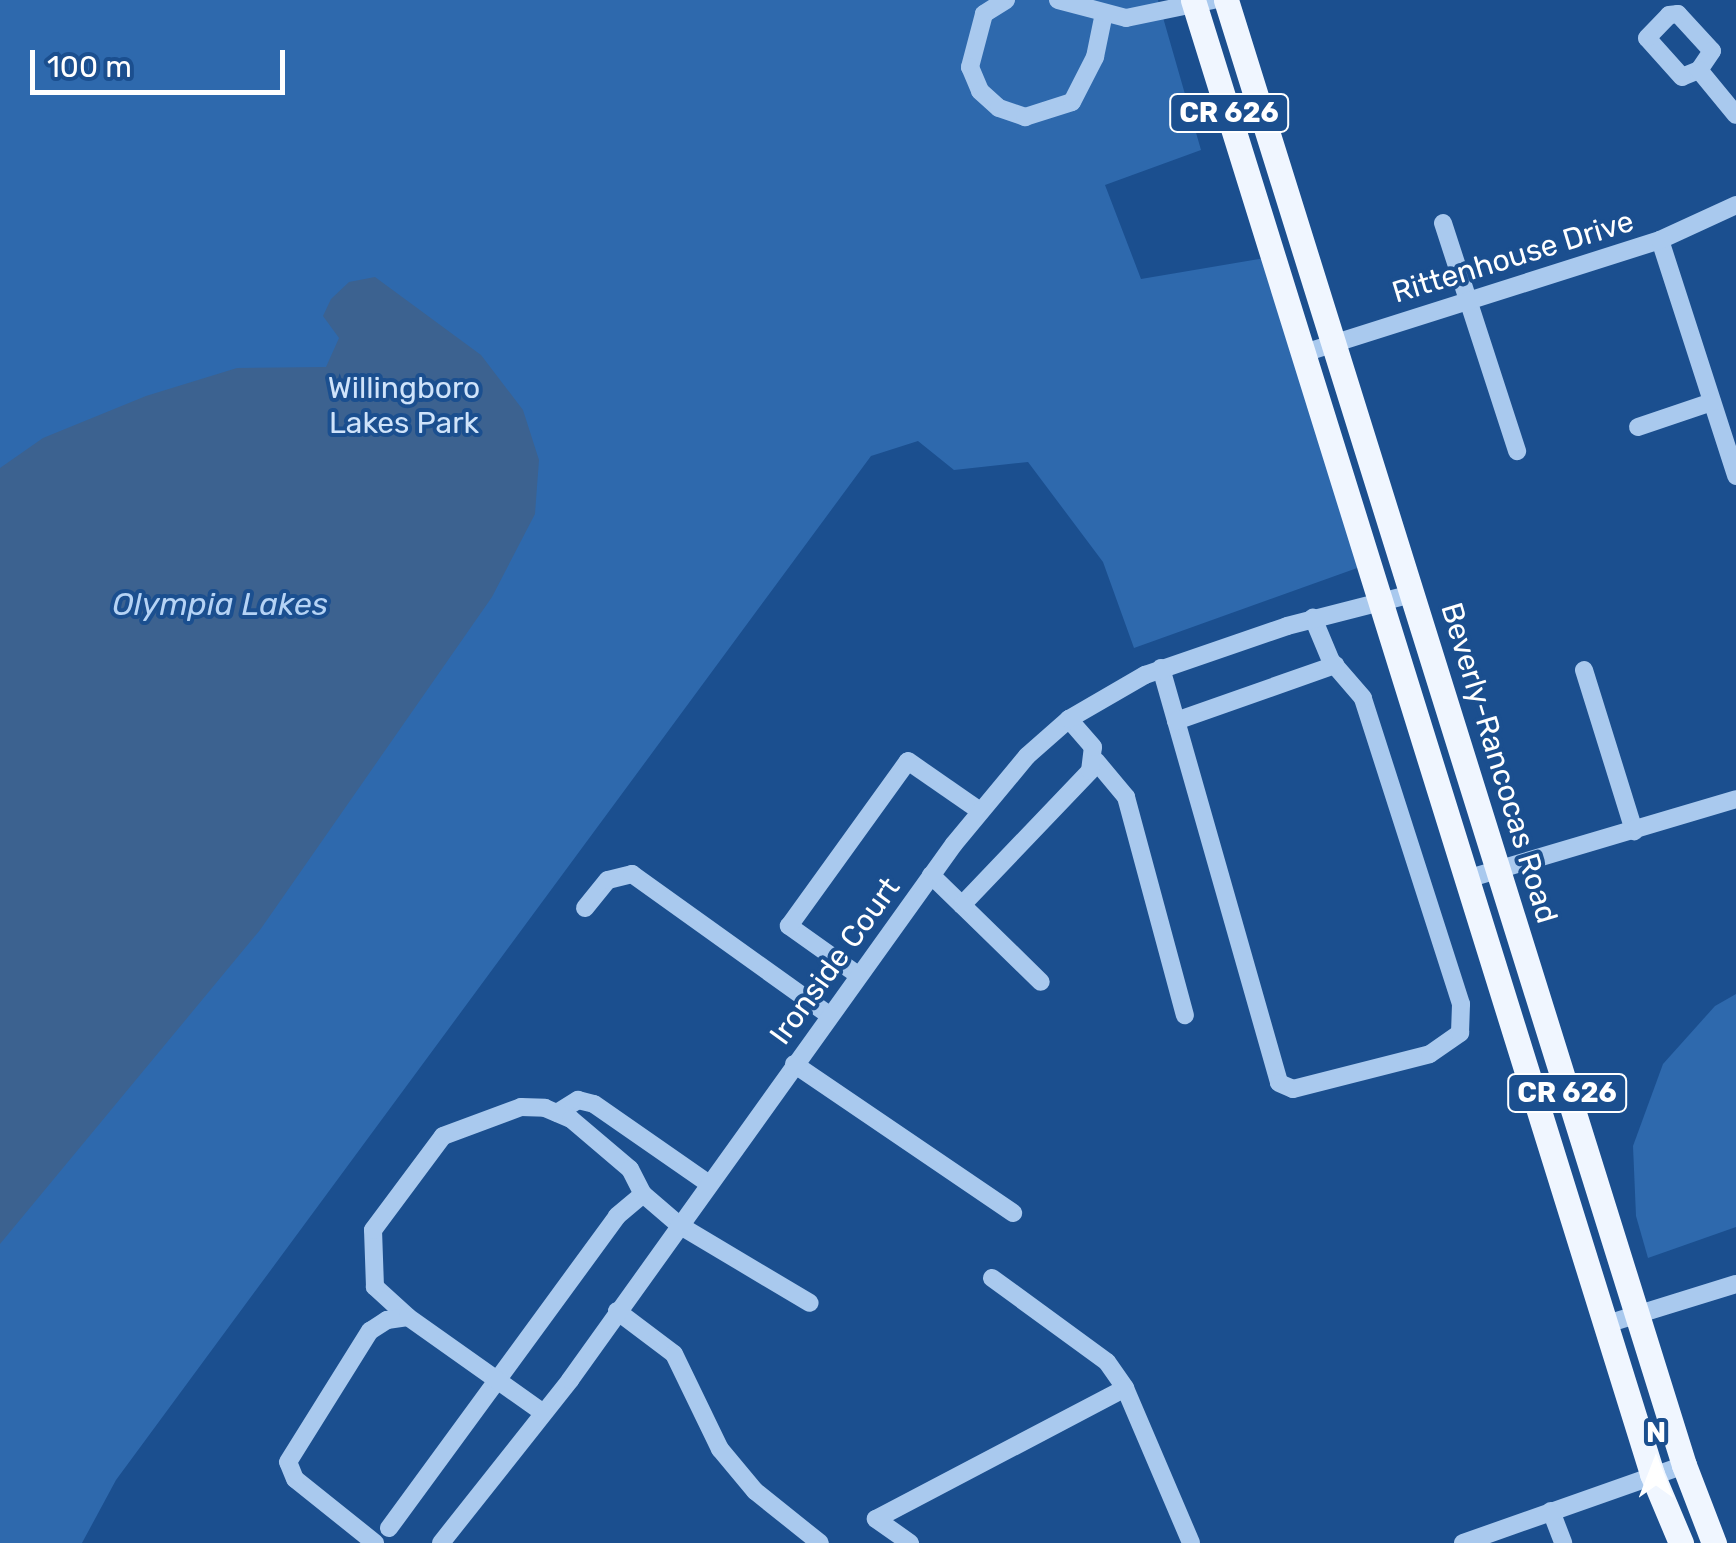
<!DOCTYPE html>
<html>
<head>
<meta charset="utf-8">
<style>
  body { margin:0 }
  #map { position:relative; width:1736px; height:1543px; overflow:hidden; background:#1b4f8f; font-family:Rubik,sans-serif }
  div>[style] { position:absolute }
  .green>* { inset:0; background:#2e69ad }
  .water>* { inset:0; background:#3c6290 }
  .minor>* { height:18px; margin:-9px; padding:0 9px; transform-origin:9px; border-radius:9px; background:#a9c9ee }
  .major>* { height:25px; margin:-12.5px; padding:0 12.5px; transform-origin:12.5px; border-radius:12.5px; background:#f0f6ff }
  span { translate:-50% -50%; white-space:nowrap; text-align:center; line-height:1.15; -webkit-text-stroke:8px #1b4f8f; paint-order:stroke }
  .shield-label span { padding:2px 8px; background:#1b4f8f; border:2px solid; border-radius:8px; -webkit-text-stroke-width:0 }
  .shield-label { font-size:28px; color:#fff; font-weight:700 }
  .street-label { font-size:30px; color:#fff }
  .park-label { font-size:30px; color:#cfe3fa }
  .water-label { font-size:32px; color:#b5d3f5; font-style:italic }
  .north { position:absolute; left:1606px; top:1413px; width:100px; height:100px; -webkit-text-stroke:8px #1b4f8f; paint-order:stroke; rotate:0deg; font-size:28px; font-weight:700; line-height:40px; text-align:center; color:#fff }
  .north::after { content:''; display:block; margin:auto; width:35px; height:45px; background:#fff; clip-path:polygon(50% 0,100% 100%,50% 72%,0 100%) }
  .scale { position:absolute; left:30px; top:50px; width:255px; height:45px; box-sizing:border-box; border:5px solid #fff; border-top:0; padding-left:12px; font-size:30px; line-height:35px; white-space:nowrap; color:#fff; -webkit-text-stroke:8px #1b4f8f; paint-order:stroke }
</style>
</head>
<body>
<div id="map">
  <div class="green">
    <div style="clip-path:polygon(0 0,1158px 0,1201px 150px,1105px 185px,1141px 279px,1265px 258px,1360px 567px,1134px 648px,1103px 562px,1028px 462px,954px 470px,918px 441px,871px 456px,116px 1480px,82px 1543px,0 1543px)"></div>
    <div style="clip-path:polygon(1736px 994px,1736px 1227px,1648px 1258px,1636px 1216px,1633px 1146px,1663px 1064px,1715px 1006px)"></div>
  </div>
  <div class="water">
    <div style="clip-path:polygon(375px 277px,481px 355px,523px 410px,539px 460px,535px 514px,492px 597px,260px 930px,0 1244px,0 468px,43px 438px,146px 396px,237px 368px,326px 367px,339px 338px,323px 316px,331px 299px,349px 282px)"></div>
  </div>
  <div class="minor">
    <div style="left:1006px;top:0;width:26px;rotate:148deg"></div>
    <div style="left:984px;top:14px;width:55px;rotate:104.8deg"></div>
    <div style="left:970px;top:67px;width:26px;rotate:67deg"></div>
    <div style="left:980px;top:91px;width:25px;rotate:42deg"></div>
    <div style="left:999px;top:108px;width:28px;rotate:19deg"></div>
    <div style="left:1025px;top:117px;width:49px;rotate:-17.7deg"></div>
    <div style="left:1072px;top:102px;width:51px;rotate:-62.9deg"></div>
    <div style="left:1095px;top:57px;width:45px;rotate:-78.4deg"></div>
    <div style="left:1058px;top:0;width:70px;rotate:14.8deg"></div>
    <div style="left:1126px;top:18px;width:89px;rotate:-11.7deg"></div>
    <div style="left:1678px;top:14px;width:50px;rotate:47.4deg"></div>
    <div style="left:1712px;top:51px;width:23px;rotate:124deg"></div>
    <div style="left:1699px;top:70px;width:18px;rotate:158deg"></div>
    <div style="left:1682px;top:77px;width:52px;rotate:-131.9deg"></div>
    <div style="left:1647px;top:38px;width:32px;rotate:-46deg"></div>
    <div style="left:1669px;top:15px;width:9px;rotate:-6deg"></div>
    <div style="left:1699px;top:70px;width:58px;rotate:50.6deg"></div>
    <div style="left:1443px;top:223px;width:240px;rotate:72deg"></div>
    <div style="left:1660px;top:240px;width:248px;rotate:72.1deg"></div>
    <div style="left:1304px;top:353px;width:374px;rotate:-17.6deg"></div>
    <div style="left:1660px;top:240px;width:84px;rotate:-24.7deg"></div>
    <div style="left:1638px;top:427px;width:78px;rotate:-18.7deg"></div>
    <div style="left:1161px;top:668px;width:431px;rotate:74.1deg"></div>
    <div style="left:1279px;top:1083px;width:15px;rotate:23deg"></div>
    <div style="left:1293px;top:1089px;width:141px;rotate:-14.3deg"></div>
    <div style="left:1430px;top:1054px;width:37px;rotate:-35deg"></div>
    <div style="left:1460px;top:1033px;width:29px;rotate:-88deg"></div>
    <div style="left:1461px;top:1004px;width:321px;rotate:-107.8deg"></div>
    <div style="left:1363px;top:698px;width:49px;rotate:-130.9deg"></div>
    <div style="left:1331px;top:661px;width:47px;rotate:-112.7deg"></div>
    <div style="left:1584px;top:670px;width:169px;rotate:72.7deg"></div>
    <div style="left:1176px;top:721px;width:169px;rotate:-19.4deg"></div>
    <div style="left:1096px;top:761px;width:47px;rotate:50.2deg"></div>
    <div style="left:1126px;top:797px;width:226px;rotate:74.9deg"></div>
    <div style="left:931px;top:875px;width:43px;rotate:44.1deg"></div>
    <div style="left:962px;top:905px;width:185px;rotate:-46.3deg"></div>
    <div style="left:1090px;top:771px;width:24px;rotate:-83deg"></div>
    <div style="left:1093px;top:747px;width:37px;rotate:-131deg"></div>
    <div style="left:1470px;top:878px;width:277px;rotate:-16.5deg"></div>
    <div style="left:962px;top:905px;width:110px;rotate:44.3deg"></div>
    <div style="left:585px;top:908px;width:36px;rotate:-51deg"></div>
    <div style="left:608px;top:880px;width:25px;rotate:-14deg"></div>
    <div style="left:632px;top:874px;width:242px;rotate:35.6deg"></div>
    <div style="left:858px;top:975px;width:85px;rotate:-144.6deg"></div>
    <div style="left:789px;top:926px;width:203px;rotate:-54.2deg"></div>
    <div style="left:908px;top:761px;width:88px;rotate:34.8deg"></div>
    <div style="left:794px;top:1064px;width:265px;rotate:34.2deg"></div>
    <div style="left:557px;top:1113px;width:25px;rotate:-32deg"></div>
    <div style="left:578px;top:1100px;width:16px;rotate:14deg"></div>
    <div style="left:594px;top:1104px;width:140px;rotate:34.8deg"></div>
    <div style="left:992px;top:1278px;width:142px;rotate:36.1deg"></div>
    <div style="left:1107px;top:1362px;width:32px;rotate:55deg"></div>
    <div style="left:617px;top:1311px;width:71px;rotate:37deg"></div>
    <div style="left:674px;top:1354px;width:106px;rotate:64.2deg"></div>
    <div style="left:720px;top:1449px;width:55px;rotate:50.2deg"></div>
    <div style="left:755px;top:1491px;width:83px;rotate:38.7deg"></div>
    <div style="left:408px;top:1317px;width:45px;rotate:-137.7deg"></div>
    <div style="left:375px;top:1287px;width:57px;rotate:-92deg"></div>
    <div style="left:373px;top:1230px;width:117px;rotate:-53.3deg"></div>
    <div style="left:443px;top:1136px;width:83px;rotate:-20.4deg"></div>
    <div style="left:521px;top:1107px;width:24px;rotate:2deg"></div>
    <div style="left:545px;top:1108px;width:28px;rotate:23deg"></div>
    <div style="left:571px;top:1119px;width:77px;rotate:40.3deg"></div>
    <div style="left:630px;top:1169px;width:28px;rotate:63deg"></div>
    <div style="left:643px;top:1194px;width:48px;rotate:40.7deg"></div>
    <div style="left:679px;top:1225px;width:152px;rotate:30.8deg"></div>
    <div style="left:1610px;top:1323px;width:132px;rotate:-17.2deg"></div>
    <div style="left:1551px;top:1511px;width:34px;rotate:69deg"></div>
    <div style="left:389px;top:1528px;width:386px;rotate:-53.8deg"></div>
    <div style="left:617px;top:1216px;width:34px;rotate:-40deg"></div>
    <div style="left:375px;top:1543px;width:102px;rotate:-141.3deg"></div>
    <div style="left:295px;top:1479px;width:18px;rotate:-112deg"></div>
    <div style="left:288px;top:1462px;width:155px;rotate:-58deg"></div>
    <div style="left:370px;top:1331px;width:20px;rotate:-33deg"></div>
    <div style="left:387px;top:1320px;width:21px;rotate:-8deg"></div>
    <div style="left:408px;top:1317px;width:164px;rotate:35.3deg"></div>
    <div style="left:441px;top:1543px;width:208px;rotate:-51.6deg"></div>
    <div style="left:570px;top:1380px;width:659px;rotate:-54.38deg"></div>
    <div style="left:954px;top:844px;width:114px;rotate:-50.3deg"></div>
    <div style="left:1027px;top:756px;width:56px;rotate:-41.4deg"></div>
    <div style="left:1069px;top:719px;width:88px;rotate:-30.1deg"></div>
    <div style="left:1145px;top:675px;width:150px;rotate:-19deg"></div>
    <div style="left:1287px;top:626px;width:129px;rotate:-14.4deg"></div>
    <div style="left:910px;top:1543px;width:42px;rotate:-144.8deg"></div>
    <div style="left:876px;top:1519px;width:281px;rotate:-27.7deg"></div>
    <div style="left:1125px;top:1388px;width:168px;rotate:66.9deg"></div>
    <div style="left:1463px;top:1543px;width:234px;rotate:-19.4deg"></div>
  </div>
  <div class="major">
    <div style="left:1193px;top:0;width:1544px;rotate:72.7deg"></div>
    <div style="left:1652px;top:1474px;width:75px;rotate:67.2deg"></div>
    <div style="left:1226px;top:0;width:1535px;rotate:72.64deg"></div>
    <div style="left:1684px;top:1465px;width:84px;rotate:69deg"></div>
  </div>
  <div class="shield-label">
    <span style="left:1229px;top:113px">CR 626</span>
    <span style="left:1567px;top:1093px">CR 626</span>
  </div>
  <div class="street-label">
    <span style="left:1513px;top:257px;rotate:-17deg">Rittenhouse Drive</span>
    <span style="left:1499px;top:763px;rotate:73deg">Beverly-Rancocas Road</span>
    <span style="left:835px;top:961px;rotate:-54deg">Ironside Court</span>
  </div>
  <div class="park-label">
    <span style="left:404px;top:405px">Willingboro<br>Lakes Park</span>
  </div>
  <div class="water-label">
    <span style="left:220px;top:604px">Olympia Lakes</span>
  </div>
  <div class="north">N</div>
  <div class="scale">100 m</div>
</div>
</body>
</html>
